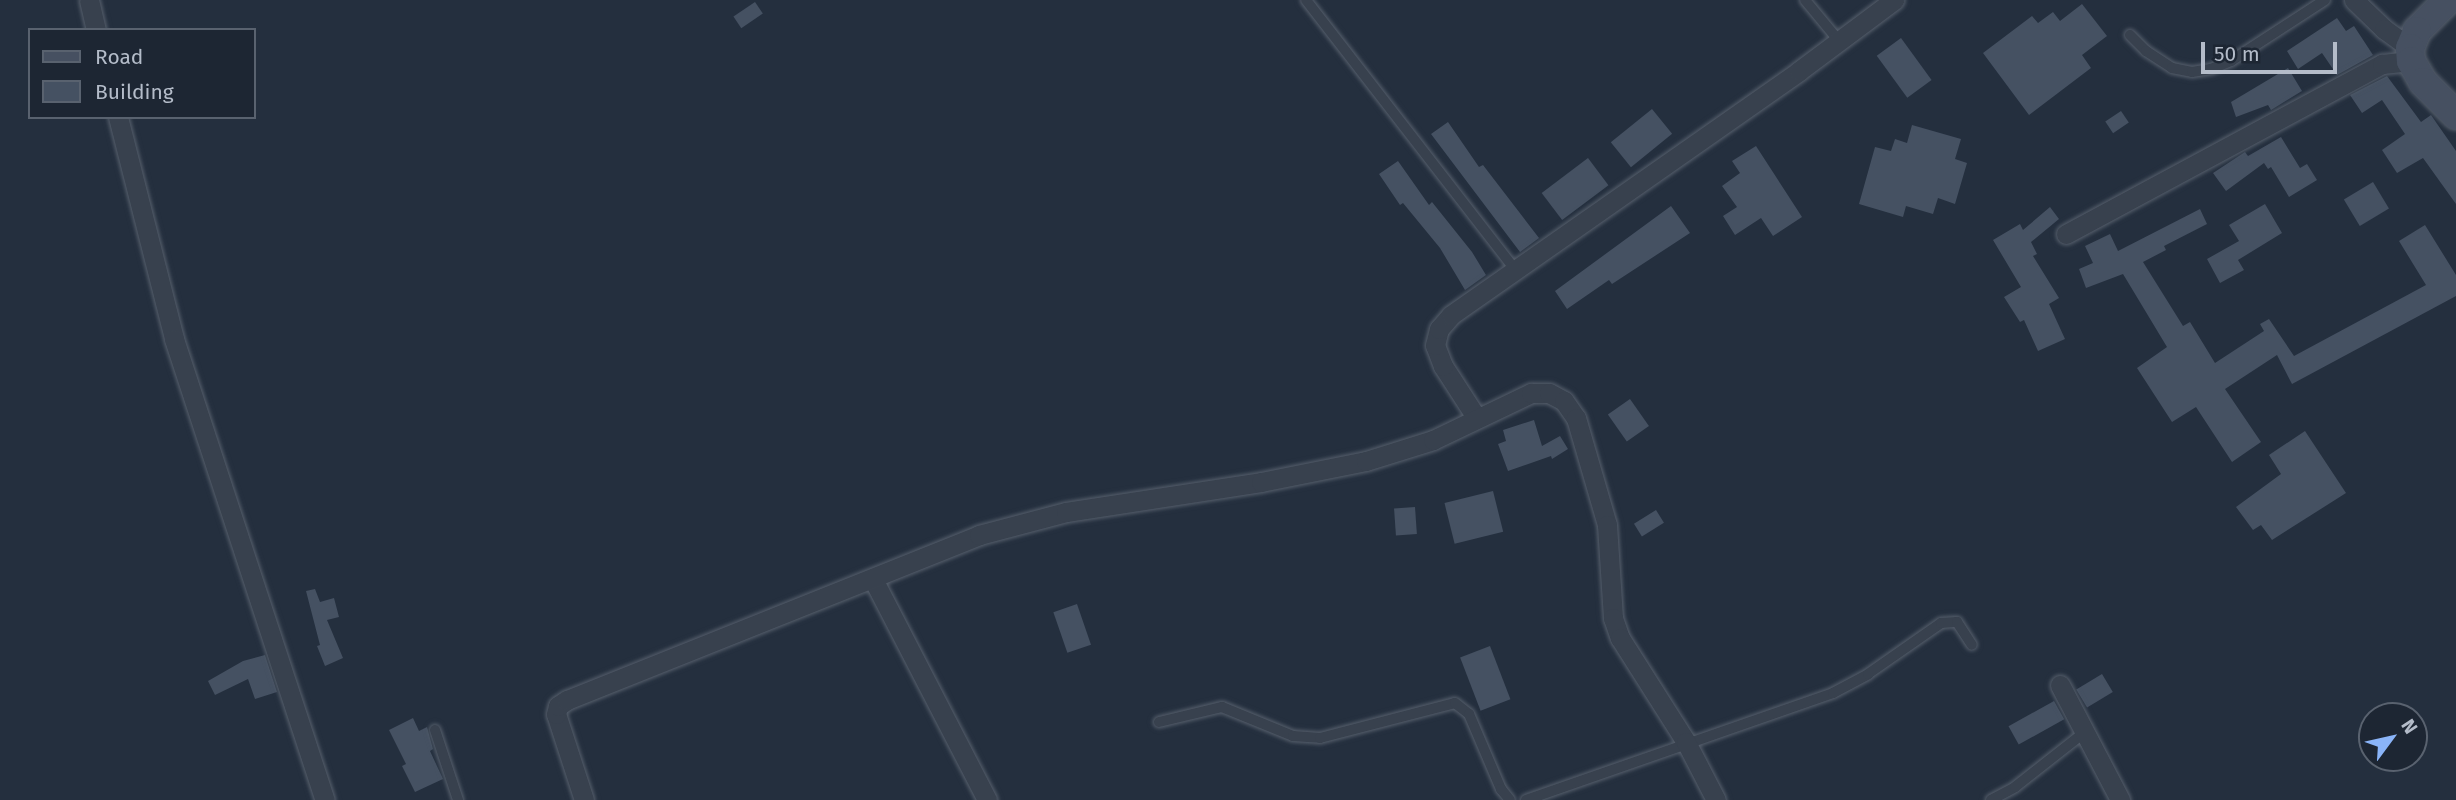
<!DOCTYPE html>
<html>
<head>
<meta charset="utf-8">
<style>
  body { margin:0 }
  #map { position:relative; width:2456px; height:800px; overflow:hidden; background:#242f3e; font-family:"Fira Sans",sans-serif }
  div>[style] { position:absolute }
  .building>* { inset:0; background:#455162; transform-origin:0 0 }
  .roads { filter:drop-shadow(0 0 2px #565f6c) drop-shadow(0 0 2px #565f6c) }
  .lane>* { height:10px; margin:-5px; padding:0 5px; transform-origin:5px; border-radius:5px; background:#38414e }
  .street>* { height:19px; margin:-9.5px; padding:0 9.5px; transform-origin:9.5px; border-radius:9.5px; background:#38414e }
  .secondary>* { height:28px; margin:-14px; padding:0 14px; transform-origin:14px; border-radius:14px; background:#465061 }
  span { translate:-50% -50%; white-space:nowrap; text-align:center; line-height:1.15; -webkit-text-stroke:5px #1d2633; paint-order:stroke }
  .legend { position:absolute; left:28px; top:28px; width:228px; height:91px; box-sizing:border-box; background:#1d2633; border:2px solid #59626f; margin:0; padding:9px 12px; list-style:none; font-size:21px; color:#b4bcc9 }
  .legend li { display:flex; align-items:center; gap:14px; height:35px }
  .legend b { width:35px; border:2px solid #59626f }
  .north { position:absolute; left:2358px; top:702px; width:70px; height:70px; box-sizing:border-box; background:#1d2633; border:2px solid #59626f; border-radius:50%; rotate:57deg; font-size:19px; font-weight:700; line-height:28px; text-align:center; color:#b4bcc9 }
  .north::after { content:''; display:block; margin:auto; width:24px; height:32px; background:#8ab4f8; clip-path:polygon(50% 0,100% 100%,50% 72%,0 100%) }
  .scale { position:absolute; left:2201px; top:42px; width:136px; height:32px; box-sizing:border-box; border:4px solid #b4bcc9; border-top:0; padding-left:9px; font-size:21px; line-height:24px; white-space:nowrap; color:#b4bcc9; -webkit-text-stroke:5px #1d2633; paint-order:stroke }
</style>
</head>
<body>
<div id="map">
  <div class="building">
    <div style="left:755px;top:2px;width:14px;height:26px;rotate:56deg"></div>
    <div style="clip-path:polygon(2082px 4px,2107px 36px,2082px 55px,2091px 68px,2029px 115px,1983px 53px,2032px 16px,2038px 23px,2053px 12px,2060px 21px)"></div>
    <div style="clip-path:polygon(2337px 18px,2346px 31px,2354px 26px,2373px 55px,2337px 75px,2322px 53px,2298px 69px,2287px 51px)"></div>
    <div style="left:1901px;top:38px;width:52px;height:30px;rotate:54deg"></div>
    <div style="clip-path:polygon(2288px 68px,2302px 91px,2271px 110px,2268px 105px,2236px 117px,2231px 102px)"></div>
    <div style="clip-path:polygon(2387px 76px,2421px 122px,2431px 115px,2456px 151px,2456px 204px,2423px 158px,2397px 173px,2382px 150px,2405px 134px,2382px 100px,2362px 113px,2350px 95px)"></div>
    <div style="left:1652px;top:109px;width:32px;height:53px;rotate:51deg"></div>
    <div style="left:2121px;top:111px;width:14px;height:19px;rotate:56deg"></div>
    <div style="clip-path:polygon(1448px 122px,1479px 167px,1483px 165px,1539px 238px,1520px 252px,1431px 134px)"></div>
    <div style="clip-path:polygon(1912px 125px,1961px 139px,1955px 159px,1967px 163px,1955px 204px,1938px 198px,1933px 214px,1906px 206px,1903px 217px,1859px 204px,1875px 147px,1891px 151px,1895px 139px,1907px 143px)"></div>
    <div style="clip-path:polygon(2281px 137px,2300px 168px,2307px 164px,2317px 180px,2289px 197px,2271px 167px,2268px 169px,2264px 163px,2226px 191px,2213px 173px,2245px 152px,2248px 156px)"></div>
    <div style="clip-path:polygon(1756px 146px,1802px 217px,1773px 236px,1761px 218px,1735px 235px,1723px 216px,1737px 207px,1722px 186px,1740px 173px,1732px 161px)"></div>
    <div style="left:1588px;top:158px;width:34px;height:58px;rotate:53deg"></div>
    <div style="clip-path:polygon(1398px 161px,1429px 205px,1432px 202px,1472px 252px,1486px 275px,1465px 290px,1440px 248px,1403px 203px,1400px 205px,1379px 174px)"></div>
    <div style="left:2373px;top:182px;width:31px;height:34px;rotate:59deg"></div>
    <div style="clip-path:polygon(2265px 204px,2282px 233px,2238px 260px,2244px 270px,2220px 283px,2207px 259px,2239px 241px,2229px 225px)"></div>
    <div style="clip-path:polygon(1671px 206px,1690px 233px,1612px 284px,1609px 280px,1567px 309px,1555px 291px)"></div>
    <div style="clip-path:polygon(2050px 207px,2059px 219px,2031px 242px,2037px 254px,2033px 256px,2059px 298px,2049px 304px,2065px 339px,2038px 351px,2024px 320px,2020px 322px,2004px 297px,2021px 287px,1993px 240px,2020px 224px,2023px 230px)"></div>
    <div style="clip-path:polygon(2200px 209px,2207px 224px,2164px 246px,2166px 250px,2143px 262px,2183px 326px,2190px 322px,2215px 363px,2264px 331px,2260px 324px,2269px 319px,2294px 356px,2426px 285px,2399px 241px,2425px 225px,2456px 275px,2456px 296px,2292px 384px,2277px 355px,2225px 389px,2261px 442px,2232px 462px,2196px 407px,2172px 422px,2137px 368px,2167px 347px,2123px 274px,2086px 288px,2079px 269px,2093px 263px,2085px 246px,2110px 234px,2118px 251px)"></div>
    <div style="left:1630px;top:399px;width:33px;height:27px;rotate:55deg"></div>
    <div style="clip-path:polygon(1534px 420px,1542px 446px,1560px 436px,1568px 449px,1552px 459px,1551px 456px,1508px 471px,1498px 444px,1506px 441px,1503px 430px)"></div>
    <div style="clip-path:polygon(2305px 431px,2346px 493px,2272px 540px,2261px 525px,2253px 530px,2236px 507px,2281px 474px,2269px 455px)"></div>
    <div style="left:1493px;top:491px;width:42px;height:50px;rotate:76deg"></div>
    <div style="left:1415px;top:507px;width:27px;height:21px;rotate:86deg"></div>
    <div style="left:1656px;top:510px;width:15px;height:26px;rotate:58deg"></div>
    <div style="clip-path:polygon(315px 589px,320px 602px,334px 598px,339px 617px,327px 620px,343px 658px,325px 666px,317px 646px,320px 645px,306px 591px)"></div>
    <div style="left:1077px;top:604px;width:43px;height:25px;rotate:71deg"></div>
    <div style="left:1490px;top:646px;width:57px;height:32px;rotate:69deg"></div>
    <div style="clip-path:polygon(265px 655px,277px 692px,255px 699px,248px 679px,215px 695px,208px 681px,243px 661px)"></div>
    <div style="left:2102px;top:674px;width:21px;height:30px;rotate:59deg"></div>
    <div style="left:2054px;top:701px;width:21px;height:52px;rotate:61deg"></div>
    <div style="clip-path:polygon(413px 718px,419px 731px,427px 727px,433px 749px,430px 751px,443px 779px,415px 792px,402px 766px,406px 764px,389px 730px)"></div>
  </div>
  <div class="roads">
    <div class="lane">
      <div style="left:1306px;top:0;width:343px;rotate:52.2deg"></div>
      <div style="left:1805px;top:0;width:53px;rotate:50.3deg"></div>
      <div style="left:2130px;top:35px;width:23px;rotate:45deg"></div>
      <div style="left:2146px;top:51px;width:31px;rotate:33deg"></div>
      <div style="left:2172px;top:68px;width:20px;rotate:11deg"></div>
      <div style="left:2192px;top:72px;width:19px;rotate:-9deg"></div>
      <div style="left:2211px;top:69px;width:22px;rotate:-22deg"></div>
      <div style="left:2231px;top:61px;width:112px;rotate:-33deg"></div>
      <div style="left:1159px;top:722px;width:65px;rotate:-13.4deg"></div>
      <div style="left:1222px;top:707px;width:77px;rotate:22.2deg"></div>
      <div style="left:1293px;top:736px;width:27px;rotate:4deg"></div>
      <div style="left:1320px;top:738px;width:139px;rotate:-14.5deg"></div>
      <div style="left:1455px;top:703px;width:18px;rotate:38deg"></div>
      <div style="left:1469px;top:714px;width:82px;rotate:66.9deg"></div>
      <div style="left:1501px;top:789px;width:14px;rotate:51deg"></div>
      <div style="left:435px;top:730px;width:74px;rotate:71.8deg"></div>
      <div style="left:1526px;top:800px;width:325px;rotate:-19.2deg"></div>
      <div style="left:1833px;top:693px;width:40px;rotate:-28deg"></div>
      <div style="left:1868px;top:674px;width:89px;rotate:-34.9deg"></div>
      <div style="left:1941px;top:623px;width:16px;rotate:-4deg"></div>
      <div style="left:1957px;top:622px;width:27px;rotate:57deg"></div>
      <div style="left:1991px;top:800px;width:27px;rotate:-28deg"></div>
      <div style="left:2015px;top:787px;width:89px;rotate:-38.2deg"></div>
    </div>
    <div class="street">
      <div style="left:89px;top:0;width:31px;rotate:77deg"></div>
      <div style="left:2354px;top:0;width:42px;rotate:44deg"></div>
      <div style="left:2384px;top:29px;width:32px;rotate:36deg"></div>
      <div style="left:118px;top:117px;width:229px;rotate:75.8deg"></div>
      <div style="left:174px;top:339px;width:485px;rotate:71.9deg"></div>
      <div style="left:2066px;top:234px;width:359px;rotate:-28.3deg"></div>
      <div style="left:2382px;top:64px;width:29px;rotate:-6deg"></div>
      <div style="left:1476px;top:417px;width:61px;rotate:-122.9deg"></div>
      <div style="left:1443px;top:366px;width:22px;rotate:-111deg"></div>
      <div style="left:1435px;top:345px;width:16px;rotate:-76deg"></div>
      <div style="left:1439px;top:329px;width:18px;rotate:-49deg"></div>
      <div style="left:1451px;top:315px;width:425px;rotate:-35deg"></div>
      <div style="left:1799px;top:71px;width:119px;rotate:-36.8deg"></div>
      <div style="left:873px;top:579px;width:249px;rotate:62.7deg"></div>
      <div style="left:2060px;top:685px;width:130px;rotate:62.4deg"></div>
      <div style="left:584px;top:800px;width:90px;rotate:-108deg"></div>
      <div style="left:556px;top:714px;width:8px;rotate:-76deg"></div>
      <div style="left:558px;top:706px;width:11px;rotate:-34deg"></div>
      <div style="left:567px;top:700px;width:444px;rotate:-21.8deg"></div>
      <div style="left:979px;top:535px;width:90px;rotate:-14.8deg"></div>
      <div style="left:1066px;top:512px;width:197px;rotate:-8.7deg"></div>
      <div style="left:1261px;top:482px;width:107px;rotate:-11.3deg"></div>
      <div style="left:1366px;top:461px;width:70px;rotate:-17.4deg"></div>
      <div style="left:1433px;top:440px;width:109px;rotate:-25.6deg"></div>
      <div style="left:1531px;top:393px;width:18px"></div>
      <div style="left:1549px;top:393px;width:17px;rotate:28deg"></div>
      <div style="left:1564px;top:401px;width:21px;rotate:55deg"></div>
      <div style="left:1576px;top:418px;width:111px;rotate:73.8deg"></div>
      <div style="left:1607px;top:525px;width:93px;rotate:86.3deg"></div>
      <div style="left:1613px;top:618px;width:21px;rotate:71deg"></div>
      <div style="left:1620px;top:638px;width:123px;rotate:57.6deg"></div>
      <div style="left:1686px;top:742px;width:65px;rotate:62.7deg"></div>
    </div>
    <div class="secondary">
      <div style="left:2448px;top:0;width:44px;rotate:135deg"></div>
      <div style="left:2417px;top:31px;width:18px;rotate:112deg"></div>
      <div style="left:2410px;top:48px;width:13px;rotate:86deg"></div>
      <div style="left:2411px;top:61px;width:24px;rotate:60deg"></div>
      <div style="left:2423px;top:82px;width:47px;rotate:45deg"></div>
    </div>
  </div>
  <ul class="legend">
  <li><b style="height:9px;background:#465061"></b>Road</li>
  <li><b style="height:19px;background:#455162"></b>Building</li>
  </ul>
  <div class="north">N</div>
  <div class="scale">50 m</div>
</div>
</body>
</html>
